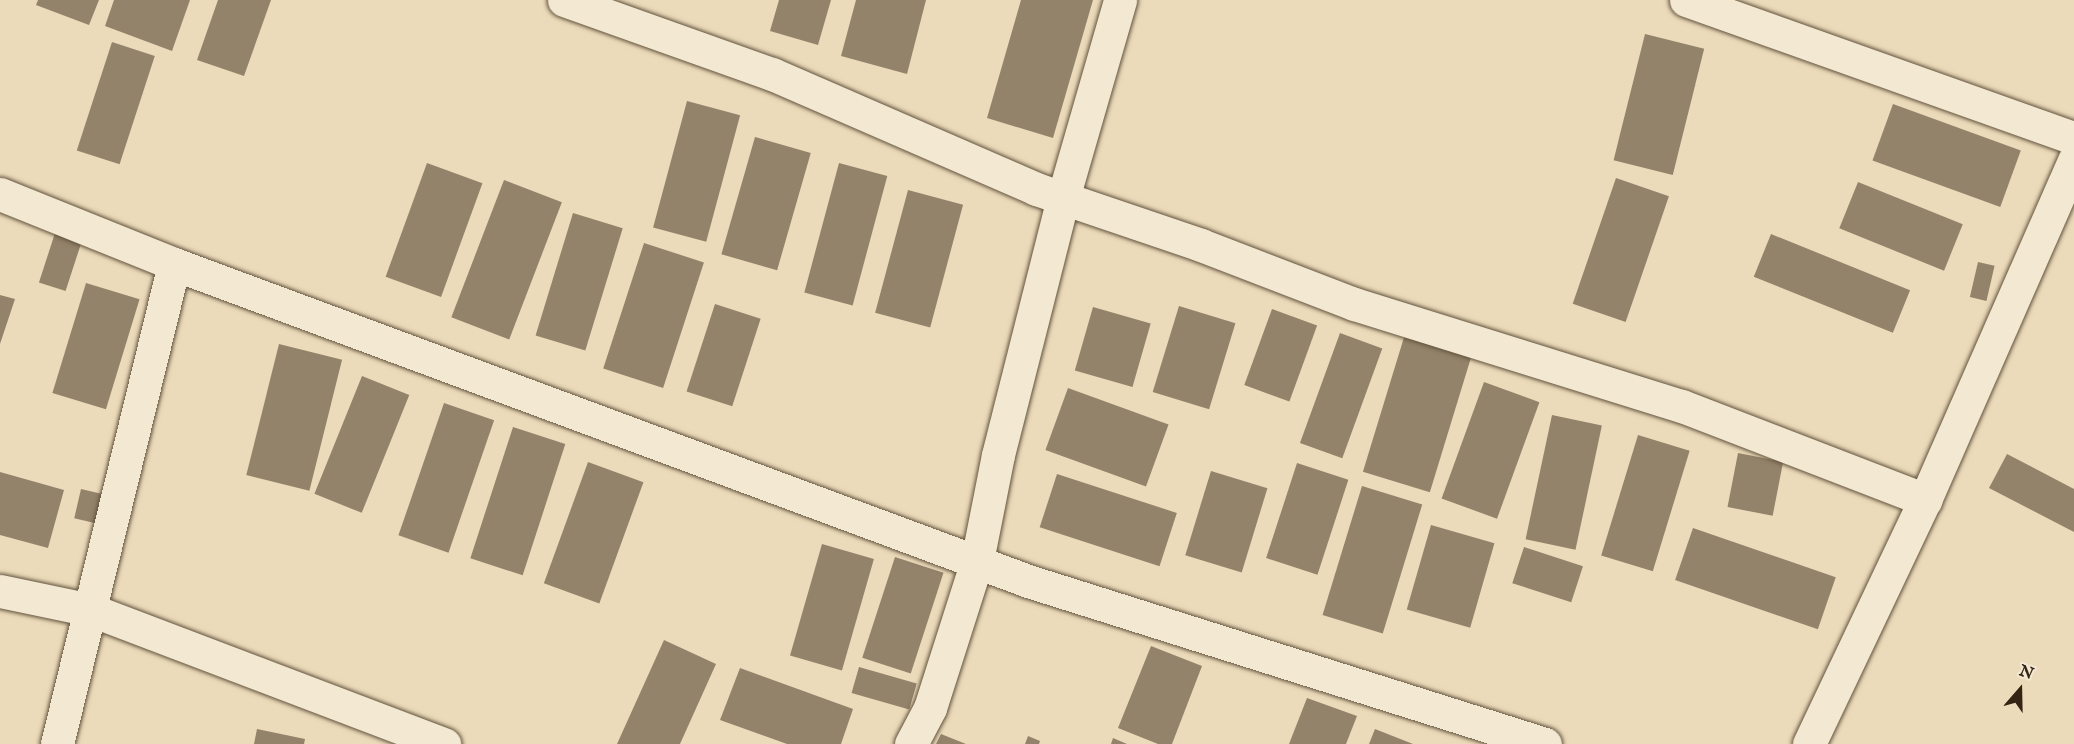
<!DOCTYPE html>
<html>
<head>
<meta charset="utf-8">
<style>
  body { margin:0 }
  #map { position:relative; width:2074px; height:744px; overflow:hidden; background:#ecdbba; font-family:"IM FELL English",serif }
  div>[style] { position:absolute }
  .building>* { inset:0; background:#93836a; transform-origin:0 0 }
  .roads { filter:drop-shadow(0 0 2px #61523d) drop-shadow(0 0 2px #61523d) }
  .minor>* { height:33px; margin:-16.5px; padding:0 16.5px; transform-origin:16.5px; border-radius:16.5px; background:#f3e8d2 }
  span { translate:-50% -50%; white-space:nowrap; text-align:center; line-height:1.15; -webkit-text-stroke:4.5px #f3e8d2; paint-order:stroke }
  .north { position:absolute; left:1990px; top:660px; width:60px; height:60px; -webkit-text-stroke:4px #f3e8d2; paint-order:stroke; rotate:20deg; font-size:16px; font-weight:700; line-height:24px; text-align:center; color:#332413 }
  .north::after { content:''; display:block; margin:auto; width:21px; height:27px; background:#332413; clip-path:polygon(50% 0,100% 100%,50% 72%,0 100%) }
</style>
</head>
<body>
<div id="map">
  <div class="building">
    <div style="clip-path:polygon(38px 0,99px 0,89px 25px,36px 5px)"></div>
    <div style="clip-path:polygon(114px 0,190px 0,172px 51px,105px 26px)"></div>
    <div style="clip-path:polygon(218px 0,271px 0,244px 76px,197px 60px)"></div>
    <div style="clip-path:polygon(779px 0,831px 0,818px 45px,770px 31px)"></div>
    <div style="clip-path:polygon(856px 0,926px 0,907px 74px,841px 56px)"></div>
    <div style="clip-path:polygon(1021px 0,1093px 0,1053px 138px,987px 118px)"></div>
    <div style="left:1645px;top:34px;width:61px;height:130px;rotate:14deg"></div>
    <div style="left:112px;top:42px;width:45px;height:114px;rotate:18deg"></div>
    <div style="left:687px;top:101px;width:55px;height:131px;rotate:15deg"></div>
    <div style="left:1893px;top:104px;width:136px;height:60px;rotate:20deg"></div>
    <div style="left:755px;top:137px;width:58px;height:122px;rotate:16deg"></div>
    <div style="left:427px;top:163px;width:59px;height:121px;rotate:20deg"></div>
    <div style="left:839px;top:163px;width:50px;height:134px;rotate:15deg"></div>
    <div style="left:1616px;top:178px;width:56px;height:133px;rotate:19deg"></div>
    <div style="left:504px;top:180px;width:62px;height:147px;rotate:21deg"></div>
    <div style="left:1858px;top:182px;width:113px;height:50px;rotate:22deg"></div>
    <div style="left:908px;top:190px;width:57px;height:127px;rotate:15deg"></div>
    <div style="left:573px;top:213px;width:52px;height:128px;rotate:17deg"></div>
    <div style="left:55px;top:233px;width:28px;height:52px;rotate:18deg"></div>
    <div style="left:1771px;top:234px;width:150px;height:46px;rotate:22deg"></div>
    <div style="left:644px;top:243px;width:63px;height:132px;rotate:18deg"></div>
    <div style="left:1978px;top:262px;width:17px;height:36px;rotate:13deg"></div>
    <div style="left:86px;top:283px;width:56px;height:115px;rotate:17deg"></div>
    <div style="clip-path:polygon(0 295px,15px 299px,0 344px)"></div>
    <div style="left:715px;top:304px;width:48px;height:92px;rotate:18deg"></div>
    <div style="left:1179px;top:306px;width:59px;height:90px;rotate:17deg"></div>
    <div style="left:1093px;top:307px;width:60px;height:66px;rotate:16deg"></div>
    <div style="left:1272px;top:309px;width:48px;height:81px;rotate:20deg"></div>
    <div style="left:1340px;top:333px;width:45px;height:117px;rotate:20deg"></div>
    <div style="left:1405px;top:334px;width:70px;height:144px;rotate:17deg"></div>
    <div style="left:279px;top:344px;width:65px;height:135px;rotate:14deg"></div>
    <div style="left:362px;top:376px;width:51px;height:127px;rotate:22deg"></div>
    <div style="left:1484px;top:382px;width:59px;height:124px;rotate:20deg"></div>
    <div style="left:1068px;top:388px;width:107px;height:66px;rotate:20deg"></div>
    <div style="left:444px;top:403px;width:53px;height:140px;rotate:19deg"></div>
    <div style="left:1552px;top:415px;width:51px;height:127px;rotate:12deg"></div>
    <div style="left:513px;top:427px;width:55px;height:138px;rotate:18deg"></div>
    <div style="left:1638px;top:435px;width:54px;height:126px;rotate:17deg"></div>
    <div style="left:1738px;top:453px;width:46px;height:55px;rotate:11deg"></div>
    <div style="clip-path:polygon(2007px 454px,2074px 489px,2074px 532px,1989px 488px)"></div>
    <div style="left:588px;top:462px;width:59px;height:129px;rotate:20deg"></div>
    <div style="left:1297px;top:463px;width:54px;height:100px;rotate:18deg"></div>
    <div style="left:1211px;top:471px;width:59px;height:88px;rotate:17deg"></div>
    <div style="clip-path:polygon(0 472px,64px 490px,48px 548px,0 535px)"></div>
    <div style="left:1057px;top:474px;width:126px;height:56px;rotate:18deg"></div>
    <div style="left:1362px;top:486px;width:63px;height:135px;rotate:17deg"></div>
    <div style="left:81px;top:489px;width:23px;height:30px;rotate:13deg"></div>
    <div style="left:1431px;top:525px;width:66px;height:88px;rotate:16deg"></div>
    <div style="left:1693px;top:528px;width:151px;height:55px;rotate:19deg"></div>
    <div style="left:822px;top:544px;width:54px;height:116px;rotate:16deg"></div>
    <div style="left:1524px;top:547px;width:62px;height:38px;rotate:18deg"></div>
    <div style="left:895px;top:557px;width:51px;height:106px;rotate:18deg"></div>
    <div style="clip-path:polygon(664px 640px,716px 664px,680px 744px,617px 744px)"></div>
    <div style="clip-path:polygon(1151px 646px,1202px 666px,1172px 744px,1158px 744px,1118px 728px)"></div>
    <div style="left:859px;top:667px;width:60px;height:27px;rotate:16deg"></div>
    <div style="clip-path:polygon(740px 668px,853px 709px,841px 744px,787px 744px,720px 720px)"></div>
    <div style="clip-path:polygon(1307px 698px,1357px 716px,1346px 744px,1289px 744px)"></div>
    <div style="clip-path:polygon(257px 729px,305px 739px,304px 744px,254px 744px)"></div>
    <div style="clip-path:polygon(1375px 729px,1413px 744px,1369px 744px)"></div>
    <div style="clip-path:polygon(941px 734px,966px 744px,936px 744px)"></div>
    <div style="clip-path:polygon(1028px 736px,1040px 741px,1039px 744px,1025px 744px)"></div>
    <div style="clip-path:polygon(1113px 738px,1127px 744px,1111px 744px)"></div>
  </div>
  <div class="roads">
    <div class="minor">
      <div style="left:564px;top:0;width:221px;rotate:19.6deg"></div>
      <div style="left:772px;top:74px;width:288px;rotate:23.5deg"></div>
      <div style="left:1036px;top:189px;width:174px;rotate:18.7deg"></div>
      <div style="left:1201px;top:245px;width:164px;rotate:21.1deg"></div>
      <div style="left:1354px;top:304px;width:343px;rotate:17.3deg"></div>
      <div style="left:1682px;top:406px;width:261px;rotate:21.1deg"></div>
      <div style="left:1686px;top:0;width:412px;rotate:19.6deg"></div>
      <div style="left:0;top:194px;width:188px;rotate:21.9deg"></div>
      <div style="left:0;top:591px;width:93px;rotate:11.8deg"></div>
      <div style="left:91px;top:610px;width:378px;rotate:20.8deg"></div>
      <div style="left:57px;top:744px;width:494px;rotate:-76.3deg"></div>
      <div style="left:174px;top:264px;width:911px;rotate:20.36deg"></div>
      <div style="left:1028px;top:581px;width:542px;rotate:17.5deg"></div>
      <div style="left:911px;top:744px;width:41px;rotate:-62.2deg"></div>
      <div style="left:930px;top:708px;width:154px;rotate:-72.3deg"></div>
      <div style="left:977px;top:561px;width:108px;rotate:-78.8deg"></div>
      <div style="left:998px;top:455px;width:265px;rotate:-75.8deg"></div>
      <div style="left:1063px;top:198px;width:206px;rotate:-73.9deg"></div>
      <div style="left:1809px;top:744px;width:270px;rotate:-64.6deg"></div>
      <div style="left:1925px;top:500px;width:371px;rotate:-66.3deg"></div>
    </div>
  </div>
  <div class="north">N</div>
</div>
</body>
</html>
